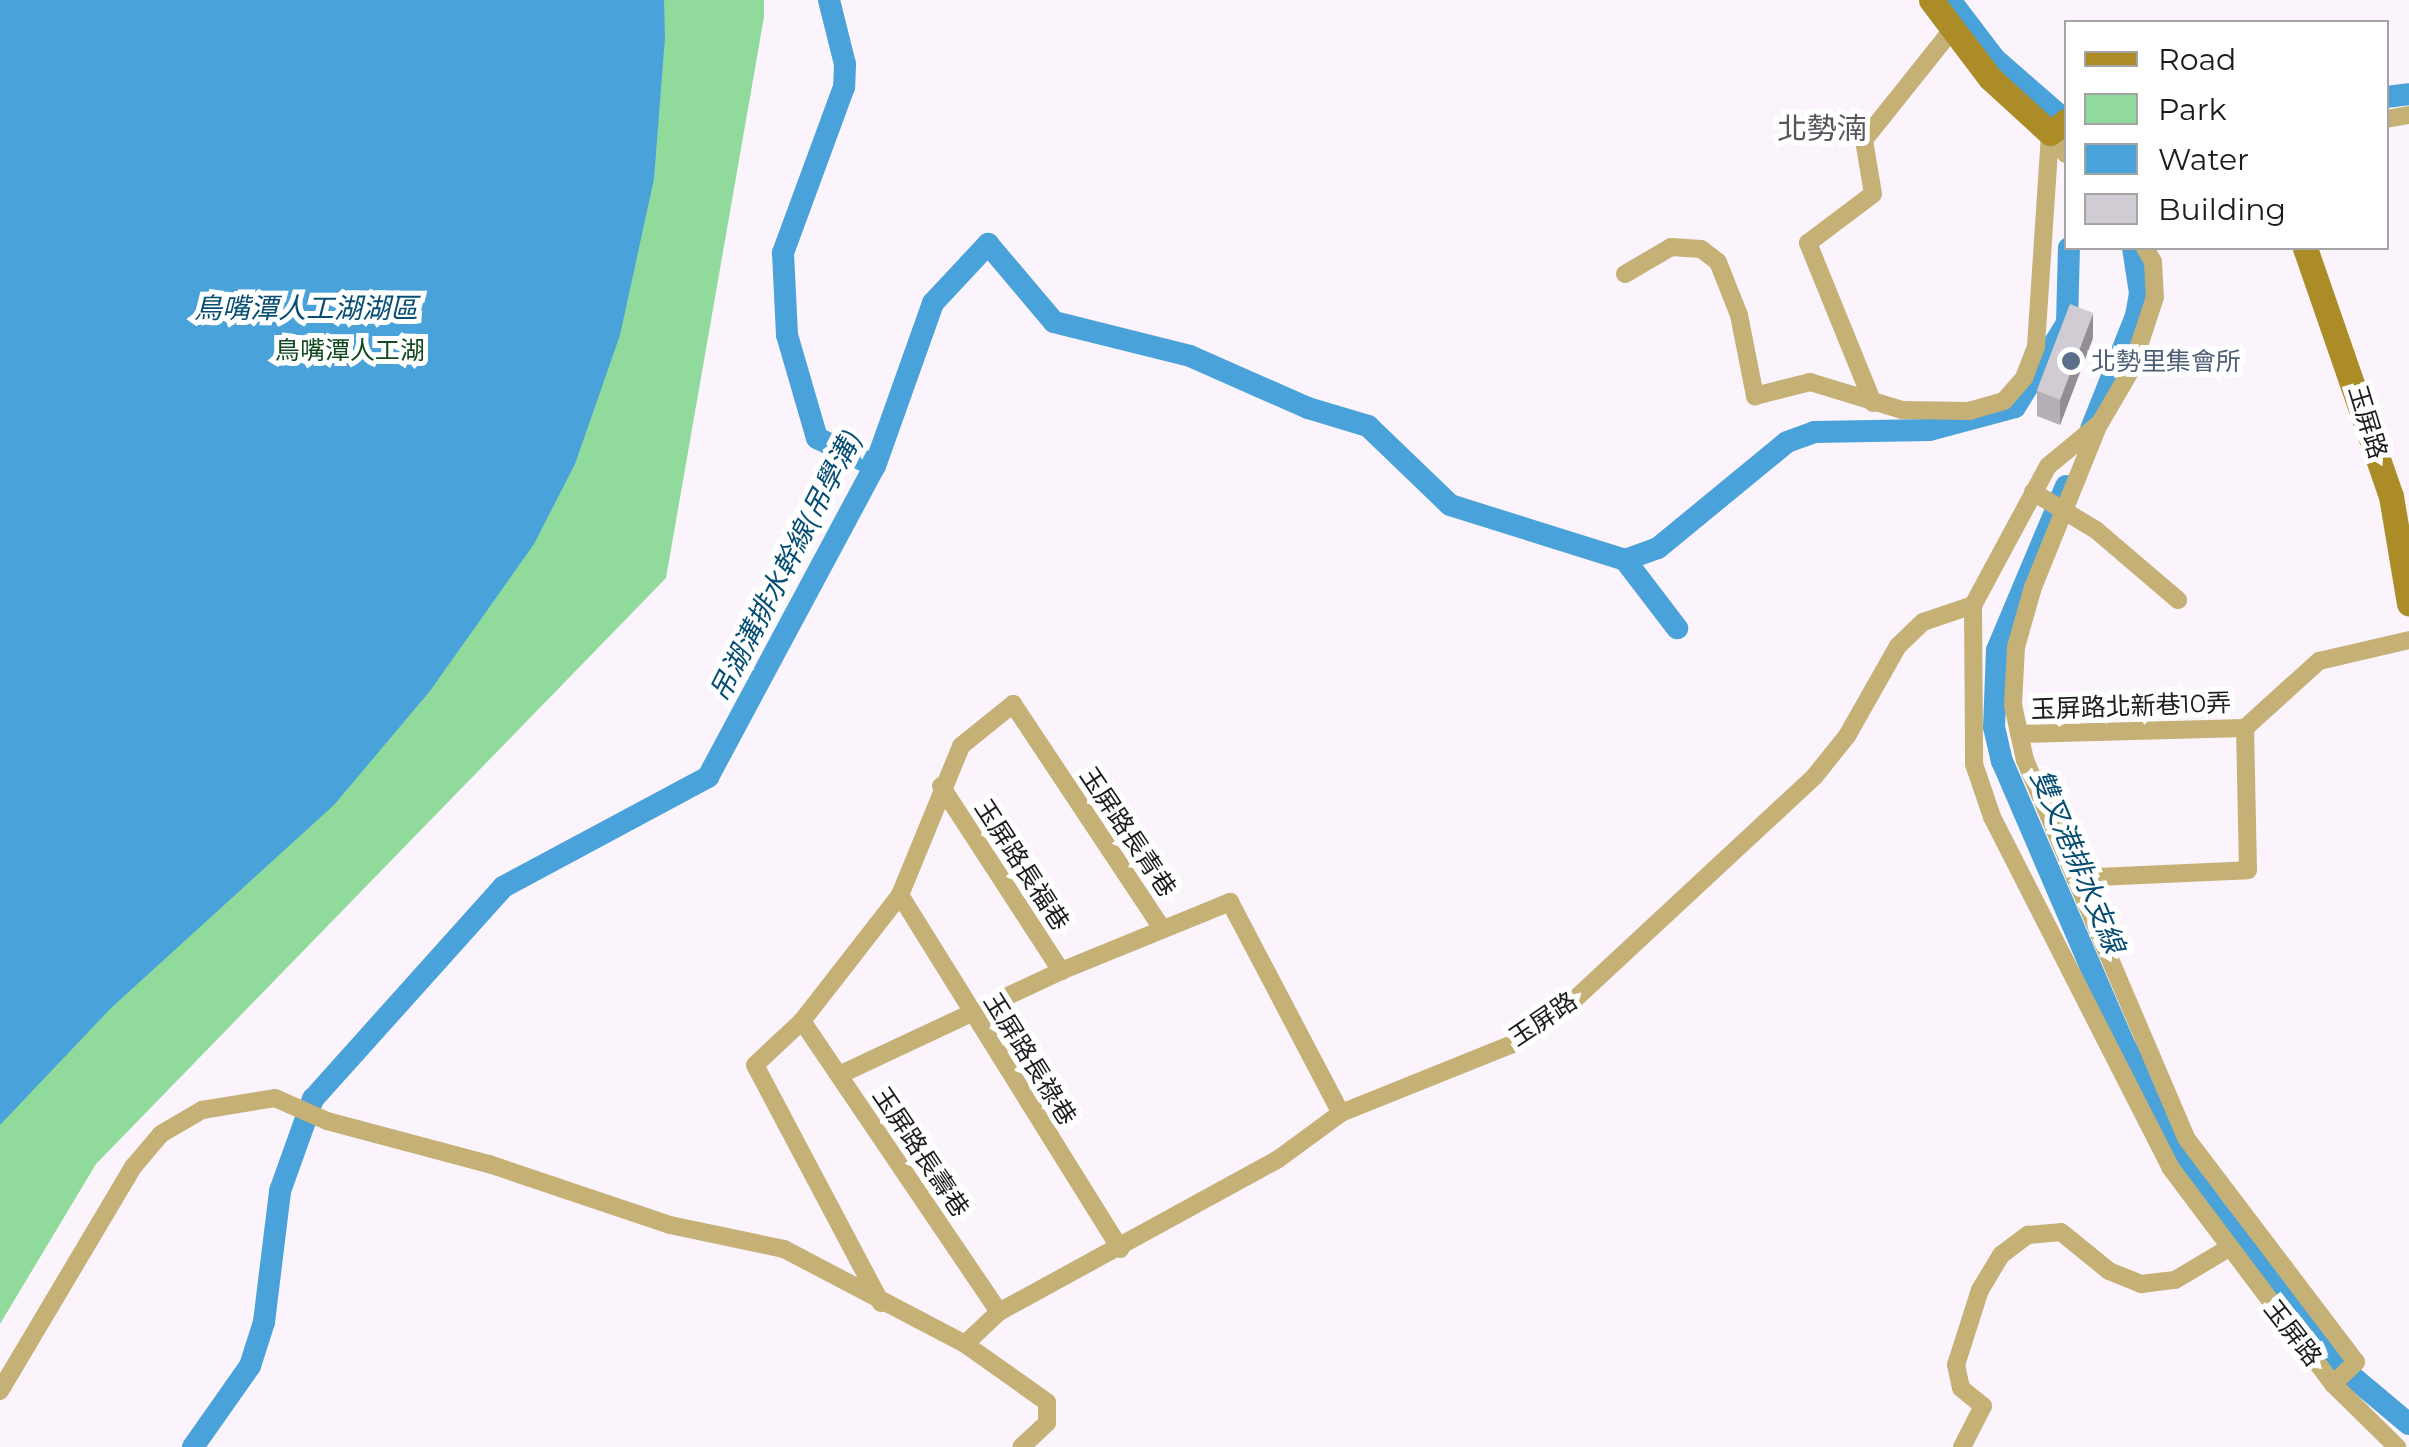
<!DOCTYPE html>
<html>
<head>
<meta charset="utf-8">
<style>
  body { margin:0 }
  #map { position:relative; width:2409px; height:1447px; overflow:hidden; background:#fbf4fd; font-family:Montserrat,"Noto Sans TC",sans-serif }
  div>[style] { position:absolute }
  .green>* { inset:0; background:#90da9c }
  .water>* { inset:0; background:#49a2d9 }
  .canal>* { height:22px; margin:-11px; padding:0 11px; transform-origin:11px; border-radius:11px; background:#49a2d9 }
  .street>* { height:18px; margin:-9px; padding:0 9px; transform-origin:9px; border-radius:9px; background:#c5b076 }
  .secondary>* { height:25px; margin:-12.5px; padding:0 12.5px; transform-origin:12.5px; border-radius:12.5px; background:#ac8c26 }
  .wall>* { inset:0; background:#b4afb6 }
  .shaded-wall>* { inset:0; background:#928e94 }
  .building>* { inset:0; background:#d1cbd4; transform-origin:0 0 }
  .dots>* { width:28px; height:28px; translate:-50% -50%; box-sizing:border-box; border:5px solid #fff; border-radius:50% }
  span { translate:-50% -50%; white-space:nowrap; text-align:center; line-height:1.15; -webkit-text-stroke:10px #fff; paint-order:stroke }
  .park-label { font-size:25px; color:#114920 }
  .service-label { font-size:25px; color:#4e5e75 }
  .left { translate:0 -50%; text-align:left }
  .street-label { font-size:25px; color:#1d1b1e }
  .water-label { font-size:28px; color:#064e73; font-style:italic }
  .quarter-label { font-size:30px; color:#5a555c }
  .legend { position:absolute; left:2064px; top:20px; width:325px; height:230px; box-sizing:border-box; background:#fff; border:2px solid #a5a4a5; margin:0; padding:12px 18px; list-style:none; font-size:30px; color:#1d1b1e }
  .legend li { display:flex; align-items:center; gap:20px; height:50px }
  .legend b { width:50px; border:2px solid #a5a4a5 }
</style>
</head>
<body>
<div id="map">
  <div class="green">
    <div style="clip-path:polygon(0 0,764px 0,764px 17px,666px 578px,96px 1164px,0 1324px)"></div>
  </div>
  <div class="water">
    <div style="clip-path:polygon(0 0,664px 0,665px 37px,654px 179px,620px 335px,575px 464px,534px 544px,430px 691px,334px 805px,111px 1008px,0 1125px)"></div>
  </div>
  <div class="canal">
    <div style="left:829px;top:0;width:66px;rotate:76deg"></div>
    <div style="left:845px;top:64px;width:23px;rotate:92deg"></div>
    <div style="left:844px;top:87px;width:177px;rotate:110.2deg"></div>
    <div style="left:783px;top:253px;width:82px;rotate:87.2deg"></div>
    <div style="left:787px;top:335px;width:107px;rotate:73.8deg"></div>
    <div style="left:817px;top:438px;width:64px;rotate:25.8deg"></div>
    <div style="left:1950px;top:0;width:74px;rotate:52.7deg"></div>
    <div style="left:1995px;top:59px;width:94px;rotate:41.1deg"></div>
    <div style="left:2386px;top:97px;width:23px;rotate:-7deg"></div>
    <div style="left:2091px;top:429px;width:122px;rotate:-68.3deg"></div>
    <div style="left:2136px;top:316px;width:23px;rotate:-80deg"></div>
    <div style="left:2140px;top:293px;width:46px;rotate:-98.8deg"></div>
    <div style="left:2066px;top:486px;width:178px;rotate:112.8deg"></div>
    <div style="left:1997px;top:650px;width:77px;rotate:92.2deg"></div>
    <div style="left:1994px;top:727px;width:35px;rotate:77deg"></div>
    <div style="left:2002px;top:761px;width:310px;rotate:66.7deg"></div>
    <div style="left:2125px;top:1046px;width:180px;rotate:61.4deg"></div>
    <div style="left:2211px;top:1204px;width:202px;rotate:51.8deg"></div>
    <div style="left:2336px;top:1363px;width:95px;rotate:39.9deg"></div>
    <div style="left:1625px;top:560px;width:35px;rotate:-20deg"></div>
    <div style="left:1658px;top:548px;width:167px;rotate:-39.4deg"></div>
    <div style="left:1787px;top:442px;width:29px;rotate:-20deg"></div>
    <div style="left:1814px;top:432px;width:116px;rotate:-1deg"></div>
    <div style="left:1930px;top:430px;width:88px;rotate:-15.1deg"></div>
    <div style="left:2015px;top:407px;width:99px;rotate:-58.2deg"></div>
    <div style="left:2067px;top:323px;width:75px;rotate:-88.5deg"></div>
    <div style="left:193px;top:1447px;width:99px;rotate:-54.9deg"></div>
    <div style="left:250px;top:1366px;width:46px;rotate:-72.3deg"></div>
    <div style="left:264px;top:1322px;width:132px;rotate:-83deg"></div>
    <div style="left:280px;top:1191px;width:98px;rotate:-70.3deg"></div>
    <div style="left:313px;top:1099px;width:285px;rotate:-48.1deg"></div>
    <div style="left:503px;top:887px;width:233px;rotate:-28.2deg"></div>
    <div style="left:708px;top:777px;width:353px;rotate:-61.8deg"></div>
    <div style="left:875px;top:466px;width:173px;rotate:-70.4deg"></div>
    <div style="left:933px;top:303px;width:81px;rotate:-47deg"></div>
    <div style="left:988px;top:244px;width:102px;rotate:49.8deg"></div>
    <div style="left:1054px;top:322px;width:140px;rotate:14deg"></div>
    <div style="left:1190px;top:356px;width:129px;rotate:23.8deg"></div>
    <div style="left:1308px;top:408px;width:63px;rotate:16.7deg"></div>
    <div style="left:1368px;top:426px;width:114px;rotate:43.9deg"></div>
    <div style="left:1450px;top:505px;width:183px;rotate:17.4deg"></div>
    <div style="left:1625px;top:560px;width:86px;rotate:52.6deg"></div>
  </div>
  <div class="street">
    <div style="left:2386px;top:119px;width:23px;rotate:-10deg"></div>
    <div style="left:2050px;top:133px;width:26px;rotate:53deg"></div>
    <div style="left:2145px;top:248px;width:16px;rotate:60deg"></div>
    <div style="left:2153px;top:262px;width:35px;rotate:87deg"></div>
    <div style="left:2155px;top:297px;width:77px;rotate:108.2deg"></div>
    <div style="left:2131px;top:370px;width:61px;rotate:120.3deg"></div>
    <div style="left:2100px;top:423px;width:67px;rotate:140.4deg"></div>
    <div style="left:2048px;top:466px;width:158px;rotate:118.3deg"></div>
    <div style="left:1973px;top:605px;width:159px;rotate:89.6deg"></div>
    <div style="left:1974px;top:764px;width:56px;rotate:71.2deg"></div>
    <div style="left:1992px;top:817px;width:393px;rotate:63deg"></div>
    <div style="left:2170px;top:1167px;width:271px;rotate:53.1deg"></div>
    <div style="left:2333px;top:1384px;width:90px;rotate:44.5deg"></div>
    <div style="left:1625px;top:274px;width:53px;rotate:-30.4deg"></div>
    <div style="left:1671px;top:247px;width:30px;rotate:4deg"></div>
    <div style="left:1701px;top:249px;width:21px;rotate:37deg"></div>
    <div style="left:1718px;top:262px;width:57px;rotate:68.4deg"></div>
    <div style="left:1739px;top:315px;width:83px;rotate:78.8deg"></div>
    <div style="left:1755px;top:396px;width:57px;rotate:-14.3deg"></div>
    <div style="left:1810px;top:382px;width:96px;rotate:16.9deg"></div>
    <div style="left:1902px;top:410px;width:67px;rotate:0.9deg"></div>
    <div style="left:1969px;top:411px;width:36px;rotate:-16deg"></div>
    <div style="left:2004px;top:401px;width:30px;rotate:-49deg"></div>
    <div style="left:2024px;top:378px;width:34px;rotate:-69deg"></div>
    <div style="left:2036px;top:346px;width:213px;rotate:-86.2deg"></div>
    <div style="left:1873px;top:403px;width:173px;rotate:-112.1deg"></div>
    <div style="left:1808px;top:243px;width:81px;rotate:-37deg"></div>
    <div style="left:1873px;top:194px;width:55px;rotate:-99.5deg"></div>
    <div style="left:1864px;top:140px;width:139px;rotate:-51.4deg"></div>
    <div style="left:2099px;top:424px;width:176px;rotate:112deg"></div>
    <div style="left:2033px;top:587px;width:62px;rotate:105.8deg"></div>
    <div style="left:2016px;top:647px;width:58px;rotate:93deg"></div>
    <div style="left:2013px;top:705px;width:56px;rotate:77.7deg"></div>
    <div style="left:2025px;top:760px;width:411px;rotate:66.9deg"></div>
    <div style="left:2186px;top:1138px;width:281px;rotate:52.8deg"></div>
    <div style="left:2356px;top:1362px;width:32px;rotate:136deg"></div>
    <div style="left:2033px;top:492px;width:74px;rotate:31.1deg"></div>
    <div style="left:2096px;top:530px;width:108px;rotate:40.5deg"></div>
    <div style="left:2019px;top:734px;width:226px;rotate:-1.5deg"></div>
    <div style="left:941px;top:786px;width:221px;rotate:57deg"></div>
    <div style="left:2075px;top:878px;width:173px;rotate:-2.6deg"></div>
    <div style="left:2248px;top:870px;width:142px;rotate:-91.2deg"></div>
    <div style="left:2245px;top:728px;width:100px;rotate:-42.2deg"></div>
    <div style="left:2319px;top:661px;width:92px;rotate:-13.1deg"></div>
    <div style="left:900px;top:895px;width:417px;rotate:58.1deg"></div>
    <div style="left:802px;top:1021px;width:351px;rotate:55.9deg"></div>
    <div style="left:839px;top:1075px;width:245px;rotate:-25.1deg"></div>
    <div style="left:1061px;top:971px;width:183px;rotate:-22.2deg"></div>
    <div style="left:1230px;top:902px;width:238px;rotate:62.3deg"></div>
    <div style="left:881px;top:1303px;width:269px;rotate:-117.9deg"></div>
    <div style="left:755px;top:1065px;width:64px;rotate:-43.1deg"></div>
    <div style="left:802px;top:1021px;width:160px;rotate:-52.1deg"></div>
    <div style="left:900px;top:895px;width:161px;rotate:-67.7deg"></div>
    <div style="left:961px;top:746px;width:67px;rotate:-38.9deg"></div>
    <div style="left:1013px;top:704px;width:268px;rotate:56.4deg"></div>
    <div style="left:965px;top:1344px;width:47px;rotate:-43.3deg"></div>
    <div style="left:999px;top:1312px;width:317px;rotate:-28.7deg"></div>
    <div style="left:1277px;top:1160px;width:79px;rotate:-36.3deg"></div>
    <div style="left:1341px;top:1113px;width:188px;rotate:-21.9deg"></div>
    <div style="left:1515px;top:1043px;width:73px;rotate:-36.1deg"></div>
    <div style="left:1574px;top:1000px;width:328px;rotate:-42.9deg"></div>
    <div style="left:1814px;top:777px;width:53px;rotate:-51.2deg"></div>
    <div style="left:1847px;top:736px;width:103px;rotate:-60.5deg"></div>
    <div style="left:1898px;top:646px;width:35px;rotate:-44deg"></div>
    <div style="left:1923px;top:622px;width:53px;rotate:-18.8deg"></div>
    <div style="left:0;top:1391px;width:261px;rotate:-59.3deg"></div>
    <div style="left:133px;top:1167px;width:43px;rotate:-49.7deg"></div>
    <div style="left:161px;top:1134px;width:48px;rotate:-30.3deg"></div>
    <div style="left:202px;top:1110px;width:74px;rotate:-9.3deg"></div>
    <div style="left:275px;top:1098px;width:57px;rotate:23.9deg"></div>
    <div style="left:327px;top:1121px;width:168px;rotate:14.9deg"></div>
    <div style="left:489px;top:1164px;width:191px;rotate:18.6deg"></div>
    <div style="left:670px;top:1225px;width:116px;rotate:11.9deg"></div>
    <div style="left:784px;top:1249px;width:204px;rotate:27.7deg"></div>
    <div style="left:965px;top:1344px;width:100px;rotate:35.3deg"></div>
    <div style="left:1047px;top:1402px;width:21px;rotate:90deg"></div>
    <div style="left:1047px;top:1423px;width:35px;rotate:137deg"></div>
    <div style="left:1962px;top:1447px;width:46px;rotate:-62.9deg"></div>
    <div style="left:1983px;top:1406px;width:28px;rotate:-141deg"></div>
    <div style="left:1961px;top:1388px;width:24px;rotate:-102deg"></div>
    <div style="left:1956px;top:1365px;width:79px;rotate:-72.3deg"></div>
    <div style="left:1980px;top:1290px;width:41px;rotate:-59deg"></div>
    <div style="left:2001px;top:1255px;width:34px;rotate:-37deg"></div>
    <div style="left:2028px;top:1235px;width:33px;rotate:-5deg"></div>
    <div style="left:2061px;top:1232px;width:62px;rotate:39.1deg"></div>
    <div style="left:2109px;top:1271px;width:35px;rotate:22deg"></div>
    <div style="left:2141px;top:1284px;width:34px;rotate:-7deg"></div>
    <div style="left:2175px;top:1280px;width:63px;rotate:-30.7deg"></div>
  </div>
  <div class="secondary">
    <div style="left:1931px;top:0;width:98px;rotate:52.9deg"></div>
    <div style="left:1990px;top:78px;width:81px;rotate:42.5deg"></div>
    <div style="left:2050px;top:133px;width:20px;rotate:-37deg"></div>
    <div style="left:2305px;top:248px;width:262px;rotate:70.9deg"></div>
    <div style="left:2391px;top:496px;width:109px;rotate:80.5deg"></div>
  </div>
  <div class="wall">
    <div style="clip-path:polygon(2093px 338px,2060px 425px,2037px 416px,2037px 391px)"></div>
  </div>
  <div class="shaded-wall">
    <div style="clip-path:polygon(2093px 313px,2093px 338px,2060px 425px,2060px 400px)"></div>
  </div>
  <div class="building">
    <div style="left:2070px;top:304px;width:25px;height:93px;rotate:21deg"></div>
  </div>
  <div class="dots">
    <div style="left:2071px;top:361px;background:#5c6f8a"></div>
  </div>
  <div class="park-label">
    <span style="left:350px;top:350px">鳥嘴潭人工湖</span>
  </div>
  <div class="service-label">
    <span class="left" style="left:2091px;top:361px">北勢里集會所</span>
  </div>
  <div class="street-label">
    <span style="left:2368px;top:422px;rotate:73deg">玉屏路</span>
    <span style="left:2131px;top:706px;rotate:-2deg">玉屏路北新巷10弄</span>
    <span style="left:1128px;top:832px;rotate:56deg">玉屏路長青巷</span>
    <span style="left:1022px;top:865px;rotate:57deg">玉屏路長福巷</span>
    <span style="left:1543px;top:1019px;rotate:-34deg">玉屏路</span>
    <span style="left:1030px;top:1059px;rotate:58deg">玉屏路長祿巷</span>
    <span style="left:921px;top:1152px;rotate:56deg">玉屏路長壽巷</span>
    <span style="left:2293px;top:1333px;rotate:52deg">玉屏路</span>
  </div>
  <div class="water-label">
    <span style="left:306px;top:308px">鳥嘴潭人工湖湖區</span>
    <span style="left:785px;top:566px;rotate:-63deg">吊湖溝排水幹線(吊學溝)</span>
    <span style="left:2078px;top:861px;rotate:67deg">雙叉港排水支線</span>
  </div>
  <div class="quarter-label">
    <span style="left:1822px;top:129px">北勢湳</span>
  </div>
  <ul class="legend">
  <li><b style="height:12px;background:#ac8c26"></b>Road</li>
  <li><b style="height:28px;background:#90da9c"></b>Park</li>
  <li><b style="height:28px;background:#49a2d9"></b>Water</li>
  <li><b style="height:28px;background:#d1cbd4"></b>Building</li>
  </ul>
</div>
</body>
</html>
